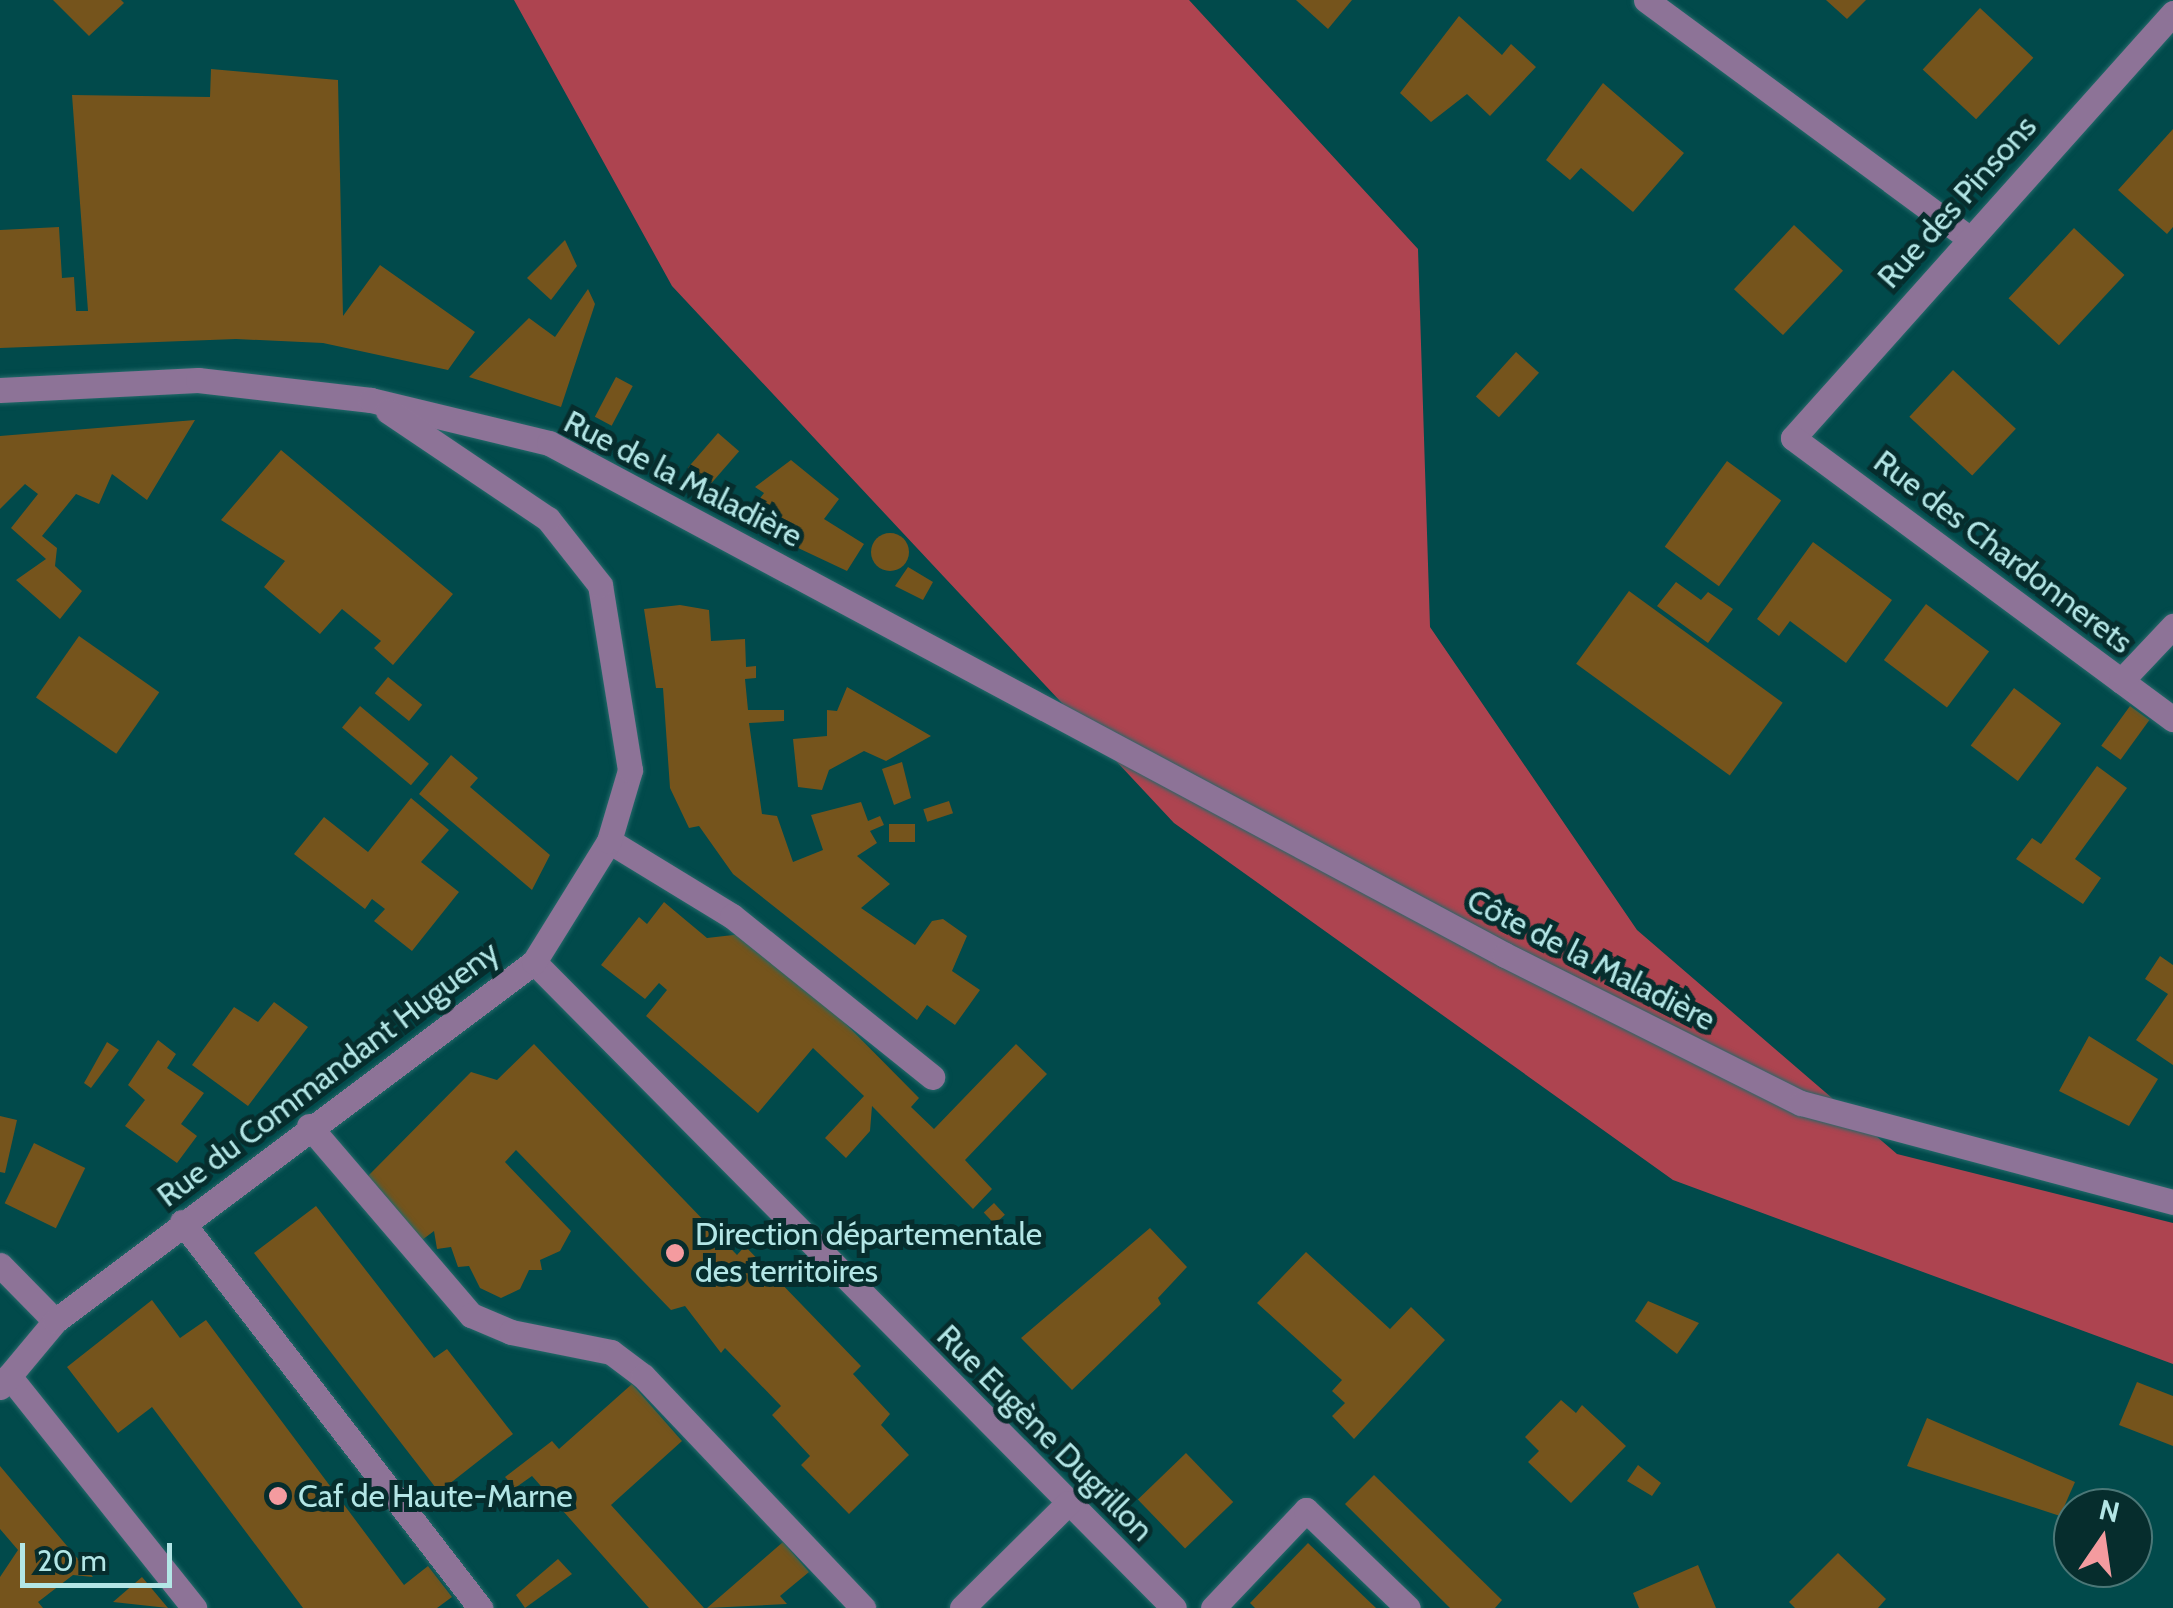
<!DOCTYPE html>
<html>
<head>
<meta charset="utf-8">
<style>
  body { margin:0 }
  #map { position:relative; width:2173px; height:1608px; overflow:hidden; background:#014a4b; font-family:Cabin,sans-serif }
  div>[style] { position:absolute }
  .forest>* { inset:0; background:#ad4450 }
  .building>* { inset:0; background:#75541c; transform-origin:0 0 }
  .round { border-radius:50% }
  .roads { filter:drop-shadow(0 0 2px #25696a) drop-shadow(0 0 2px #25696a) }
  .minor>* { height:25px; margin:-12.5px; padding:0 12.5px; transform-origin:12.5px; border-radius:12.5px; background:#8d7397 }
  .dots>* { width:28px; height:28px; translate:-50% -50%; box-sizing:border-box; border:5px solid #062d2d; border-radius:50% }
  span { translate:-50% -50%; white-space:nowrap; text-align:center; line-height:1.15; -webkit-text-stroke:10px #062d2d; paint-order:stroke }
  .street-label { font-size:32px; color:#b3e6e6 }
  .poi-label { font-size:32px; color:#b3e6e6 }
  .left { translate:0 -50%; text-align:left }
  .north { position:absolute; left:2053px; top:1488px; width:100px; height:100px; box-sizing:border-box; background:#062d2d; border:2px solid #4b7777; border-radius:50%; rotate:13deg; font-size:28px; font-weight:700; line-height:40px; text-align:center; color:#b3e6e6 }
  .north::after { content:''; display:block; margin:auto; width:35px; height:45px; background:#f49b9f; clip-path:polygon(50% 0,100% 100%,50% 72%,0 100%) }
  .scale { position:absolute; left:20px; top:1543px; width:152px; height:45px; box-sizing:border-box; border:5px solid #b3e6e6; border-top:0; padding-left:12px; font-size:30px; line-height:35px; white-space:nowrap; color:#b3e6e6; -webkit-text-stroke:8px #062d2d; paint-order:stroke }
</style>
</head>
<body>
<div id="map">
  <div class="forest">
    <div style="clip-path:polygon(514px 0,1189px 0,1418px 249px,1430px 627px,1637px 930px,1897px 1154px,2173px 1223px,2173px 1364px,1673px 1180px,1174px 823px,672px 286px)"></div>
  </div>
  <div class="building">
    <div style="clip-path:polygon(53px 0,121px 0,124px 3px,89px 36px)"></div>
    <div style="clip-path:polygon(1296px 0,1352px 0,1328px 29px)"></div>
    <div style="clip-path:polygon(1826px 0,1866px 0,1847px 19px)"></div>
    <div style="left:1980px;top:8px;width:73px;height:84px;rotate:43deg"></div>
    <div style="clip-path:polygon(1459px 16px,1502px 55px,1511px 44px,1536px 67px,1490px 116px,1467px 94px,1431px 122px,1400px 93px)"></div>
    <div style="clip-path:polygon(211px 69px,338px 80px,343px 316px,380px 265px,475px 332px,448px 370px,323px 343px,236px 339px,0 348px,0 230px,59px 227px,62px 278px,74px 277px,76px 311px,88px 311px,72px 95px,210px 97px)"></div>
    <div style="clip-path:polygon(1603px 83px,1684px 153px,1633px 212px,1581px 168px,1570px 180px,1546px 160px)"></div>
    <div style="clip-path:polygon(2173px 129px,2173px 227px,2167px 234px,2118px 190px)"></div>
    <div style="left:1794px;top:225px;width:67px;height:88px;rotate:43deg"></div>
    <div style="left:2074px;top:228px;width:69px;height:96px;rotate:43deg"></div>
    <div style="clip-path:polygon(565px 240px,577px 266px,551px 300px,527px 278px)"></div>
    <div style="clip-path:polygon(588px 289px,595px 304px,561px 407px,469px 377px,529px 318px,555px 337px)"></div>
    <div style="left:1516px;top:352px;width:31px;height:60px;rotate:42deg"></div>
    <div style="left:1953px;top:370px;width:86px;height:64px;rotate:43deg"></div>
    <div style="left:616px;top:377px;width:19px;height:45px;rotate:28deg"></div>
    <div style="clip-path:polygon(195px 420px,147px 500px,112px 474px,99px 504px,76px 494px,42px 536px,57px 548px,55px 566px,82px 591px,60px 619px,16px 580px,46px 559px,11px 528px,38px 494px,25px 484px,0 509px,0 436px)"></div>
    <div style="left:718px;top:433px;width:28px;height:46px;rotate:41deg"></div>
    <div style="clip-path:polygon(281px 450px,453px 594px,393px 665px,374px 648px,381px 641px,342px 609px,320px 634px,264px 587px,285px 561px,221px 520px)"></div>
    <div style="clip-path:polygon(791px 460px,839px 499px,824px 519px,864px 544px,847px 571px,779px 539px,748px 514px,764px 493px,755px 487px)"></div>
    <div style="left:1727px;top:461px;width:67px;height:106px;rotate:36deg"></div>
    <div class="round" style="left:871px;top:533px;width:38px;height:38px"></div>
    <div style="clip-path:polygon(1813px 542px,1892px 600px,1846px 663px,1790px 621px,1779px 636px,1757px 619px)"></div>
    <div style="clip-path:polygon(908px 567px,933px 582px,923px 600px,895px 586px)"></div>
    <div style="clip-path:polygon(1676px 582px,1701px 600px,1708px 592px,1733px 609px,1708px 643px,1657px 606px)"></div>
    <div style="left:1629px;top:591px;width:190px;height:90px;rotate:36deg"></div>
    <div style="left:1926px;top:604px;width:79px;height:70px;rotate:37deg"></div>
    <div style="clip-path:polygon(680px 605px,709px 610px,711px 641px,745px 639px,746px 667px,756px 666px,756px 678px,745px 679px,748px 710px,784px 710px,784px 721px,749px 723px,762px 814px,777px 816px,793px 862px,823px 850px,811px 815px,861px 802px,868px 821px,880px 816px,884px 825px,870px 831px,877px 843px,857px 856px,890px 884px,861px 908px,915px 945px,932px 921px,943px 919px,967px 936px,952px 971px,980px 990px,955px 1025px,927px 1005px,917px 1020px,733px 874px,699px 826px,689px 828px,670px 788px,663px 688px,656px 688px,644px 609px)"></div>
    <div style="left:79px;top:636px;width:98px;height:75px;rotate:35deg"></div>
    <div style="left:388px;top:677px;width:44px;height:21px;rotate:39deg"></div>
    <div style="clip-path:polygon(847px 687px,931px 736px,886px 761px,864px 751px,829px 770px,822px 790px,798px 787px,793px 739px,827px 736px,827px 710px,837px 711px)"></div>
    <div style="left:2014px;top:688px;width:59px;height:72px;rotate:37deg"></div>
    <div style="left:360px;top:706px;width:90px;height:28px;rotate:40deg"></div>
    <div style="left:2130px;top:706px;width:24px;height:49px;rotate:36deg"></div>
    <div style="clip-path:polygon(451px 755px,478px 778px,470px 787px,550px 855px,532px 890px,419px 794px)"></div>
    <div style="clip-path:polygon(902px 762px,911px 798px,894px 805px,882px 769px)"></div>
    <div style="clip-path:polygon(2097px 766px,2127px 788px,2075px 859px,2101px 878px,2083px 904px,2016px 859px,2032px 838px,2041px 844px)"></div>
    <div style="clip-path:polygon(411px 798px,449px 830px,421px 862px,459px 892px,412px 951px,374px 921px,385px 909px,372px 899px,365px 909px,294px 854px,324px 817px,368px 852px)"></div>
    <div style="left:949px;top:801px;width:13px;height:27px;rotate:72deg"></div>
    <div style="left:915px;top:824px;width:18px;height:26px;rotate:90deg"></div>
    <div style="clip-path:polygon(664px 902px,707px 938px,742px 934px,839px 1017px,919px 1098px,911px 1107px,934px 1129px,1016px 1044px,1047px 1074px,965px 1160px,992px 1189px,973px 1209px,872px 1106px,870px 1131px,846px 1158px,825px 1138px,864px 1096px,813px 1048px,758px 1113px,646px 1016px,667px 990px,659px 983px,645px 999px,601px 965px,639px 917px,647px 924px)"></div>
    <div style="clip-path:polygon(2160px 956px,2173px 965px,2173px 1065px,2136px 1040px,2168px 994px,2145px 979px)"></div>
    <div style="clip-path:polygon(274px 1002px,308px 1027px,248px 1106px,192px 1065px,234px 1007px,258px 1022px)"></div>
    <div style="clip-path:polygon(2089px 1036px,2158px 1079px,2129px 1126px,2059px 1091px)"></div>
    <div style="clip-path:polygon(158px 1040px,176px 1054px,167px 1068px,204px 1093px,181px 1124px,197px 1136px,177px 1163px,125px 1126px,145px 1100px,128px 1085px)"></div>
    <div style="clip-path:polygon(107px 1042px,119px 1050px,91px 1088px,84px 1083px)"></div>
    <div style="clip-path:polygon(534px 1044px,737px 1255px,745px 1246px,861px 1366px,853px 1374px,890px 1414px,881px 1425px,909px 1455px,849px 1514px,801px 1465px,810px 1456px,772px 1415px,781px 1406px,725px 1348px,721px 1353px,685px 1306px,671px 1310px,516px 1150px,505px 1162px,571px 1231px,560px 1251px,540px 1260px,542px 1270px,529px 1270px,520px 1289px,501px 1298px,480px 1288px,469px 1266px,458px 1267px,451px 1247px,437px 1249px,434px 1231px,422px 1240px,366px 1178px,471px 1072px,497px 1080px)"></div>
    <div style="clip-path:polygon(0 1116px,17px 1120px,5px 1173px,0 1172px)"></div>
    <div style="left:34px;top:1143px;width:57px;height:67px;rotate:26deg"></div>
    <div style="left:994px;top:1203px;width:16px;height:14px;rotate:47deg"></div>
    <div style="clip-path:polygon(316px 1206px,434px 1358px,447px 1349px,513px 1434px,439px 1492px,254px 1253px)"></div>
    <div style="clip-path:polygon(1150px 1228px,1187px 1267px,1158px 1298px,1161px 1304px,1072px 1390px,1021px 1338px)"></div>
    <div style="clip-path:polygon(1306px 1252px,1390px 1329px,1411px 1307px,1445px 1340px,1354px 1439px,1332px 1416px,1345px 1403px,1332px 1391px,1342px 1380px,1257px 1303px)"></div>
    <div style="clip-path:polygon(152px 1300px,180px 1338px,206px 1320px,404px 1585px,428px 1566px,452px 1597px,437px 1608px,303px 1608px,152px 1407px,118px 1433px,67px 1367px)"></div>
    <div style="clip-path:polygon(1648px 1301px,1699px 1323px,1677px 1354px,1635px 1321px)"></div>
    <div style="clip-path:polygon(2137px 1382px,2173px 1396px,2173px 1446px,2119px 1425px)"></div>
    <div style="clip-path:polygon(632px 1384px,682px 1441px,611px 1505px,704px 1608px,649px 1608px,532px 1476px,515px 1488px,505px 1477px,552px 1441px,559px 1449px)"></div>
    <div style="clip-path:polygon(1561px 1400px,1576px 1413px,1582px 1405px,1626px 1446px,1571px 1503px,1528px 1462px,1539px 1451px,1525px 1437px)"></div>
    <div style="clip-path:polygon(1927px 1418px,2075px 1482px,2060px 1516px,1907px 1466px)"></div>
    <div style="left:1186px;top:1453px;width:68px;height:67px;rotate:46deg"></div>
    <div style="clip-path:polygon(1638px 1465px,1661px 1483px,1652px 1496px,1627px 1481px)"></div>
    <div style="clip-path:polygon(0 1466px,93px 1577px,73px 1575px,38px 1602px,43px 1608px,0 1608px,0 1577px,18px 1550px,0 1529px)"></div>
    <div style="clip-path:polygon(1374px 1475px,1502px 1600px,1495px 1608px,1450px 1608px,1345px 1504px)"></div>
    <div style="clip-path:polygon(783px 1542px,809px 1572px,780px 1596px,787px 1604px,707px 1608px)"></div>
    <div style="clip-path:polygon(1308px 1543px,1376px 1608px,1255px 1608px,1250px 1603px)"></div>
    <div style="clip-path:polygon(1838px 1553px,1886px 1599px,1878px 1608px,1795px 1608px,1789px 1602px)"></div>
    <div style="clip-path:polygon(558px 1559px,572px 1574px,525px 1608px,516px 1595px)"></div>
    <div style="clip-path:polygon(1698px 1565px,1716px 1608px,1639px 1608px,1633px 1593px)"></div>
    <div style="clip-path:polygon(142px 1577px,168px 1608px,113px 1602px)"></div>
  </div>
  <div class="roads">
    <div class="minor">
      <div style="left:1646px;top:0;width:399px;rotate:36.4deg"></div>
      <div style="left:2173px;top:13px;width:570px;rotate:131.8deg"></div>
      <div style="left:1793px;top:438px;width:473px;rotate:36.5deg"></div>
      <div style="left:0;top:390px;width:198px;rotate:-2.9deg"></div>
      <div style="left:198px;top:380px;width:174px;rotate:6.6deg"></div>
      <div style="left:371px;top:400px;width:183px;rotate:13.6deg"></div>
      <div style="left:549px;top:443px;width:1084px;rotate:28.17deg"></div>
      <div style="left:1505px;top:955px;width:331px;rotate:26.6deg"></div>
      <div style="left:1801px;top:1103px;width:385px;rotate:14.9deg"></div>
      <div style="left:2121px;top:681px;width:76px;rotate:-46.6deg"></div>
      <div style="left:609px;top:841px;width:144px;rotate:31.4deg"></div>
      <div style="left:732px;top:916px;width:257px;rotate:38.8deg"></div>
      <div style="left:534px;top:962px;width:909px;rotate:45.27deg"></div>
      <div style="left:309px;top:1126px;width:249px;rotate:49.4deg"></div>
      <div style="left:471px;top:1315px;width:43px;rotate:23deg"></div>
      <div style="left:511px;top:1332px;width:102px;rotate:11.3deg"></div>
      <div style="left:611px;top:1352px;width:40px;rotate:37deg"></div>
      <div style="left:643px;top:1376px;width:320px;rotate:46.5deg"></div>
      <div style="left:182px;top:1222px;width:488px;rotate:52.3deg"></div>
      <div style="left:0;top:1265px;width:78px;rotate:45.5deg"></div>
      <div style="left:9px;top:1376px;width:297px;rotate:51.4deg"></div>
      <div style="left:0;top:1387px;width:86px;rotate:-50.2deg"></div>
      <div style="left:55px;top:1321px;width:599px;rotate:-36.85deg"></div>
      <div style="left:534px;top:962px;width:142px;rotate:-58.2deg"></div>
      <div style="left:609px;top:841px;width:74px;rotate:-73.5deg"></div>
      <div style="left:630px;top:770px;width:187px;rotate:-99.2deg"></div>
      <div style="left:600px;top:585px;width:84px;rotate:-128.2deg"></div>
      <div style="left:548px;top:519px;width:193px;rotate:-146deg"></div>
      <div style="left:962px;top:1608px;width:149px;rotate:-44.7deg"></div>
      <div style="left:1213px;top:1608px;width:135px;rotate:-46.5deg"></div>
      <div style="left:1306px;top:1510px;width:141px;rotate:43.9deg"></div>
    </div>
  </div>
  <div class="dots">
    <div style="left:675px;top:1253px;background:#f49b9f"></div>
    <div style="left:278px;top:1496px;background:#f49b9f"></div>
  </div>
  <div class="street-label">
    <span style="left:1957px;top:202px;rotate:-48deg">Rue des Pinsons</span>
    <span style="left:683px;top:479px;rotate:27deg">Rue de la Maladière</span>
    <span style="left:2003px;top:552px;rotate:37deg">Rue des Chardonnerets</span>
    <span style="left:1591px;top:960px;rotate:27deg">Côte de la Maladière</span>
    <span style="left:328px;top:1074px;rotate:-37deg">Rue du Commandant Hugueny</span>
    <span style="left:1045px;top:1433px;rotate:45deg">Rue Eugène Dugrillon</span>
  </div>
  <div class="poi-label">
    <span class="left" style="left:695px;top:1253px">Direction départementale<br>des territoires</span>
    <span class="left" style="left:298px;top:1496px">Caf de Haute-Marne</span>
  </div>
  <div class="north">N</div>
  <div class="scale">20 m</div>
</div>
</body>
</html>
